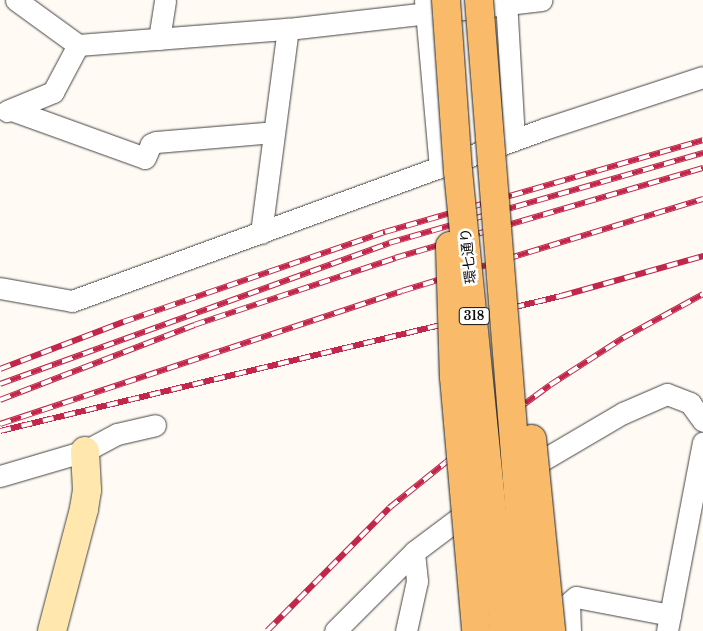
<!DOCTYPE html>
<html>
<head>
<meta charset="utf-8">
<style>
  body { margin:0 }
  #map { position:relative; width:703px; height:631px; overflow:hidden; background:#fffaf3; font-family:"Libre Baskerville","Noto Sans JP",serif }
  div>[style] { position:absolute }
  .roads { filter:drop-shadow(0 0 1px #434343) drop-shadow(0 0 1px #434343) }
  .street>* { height:21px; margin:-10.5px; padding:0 10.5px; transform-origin:10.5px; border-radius:10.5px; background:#fff }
  .secondary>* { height:28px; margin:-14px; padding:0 14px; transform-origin:14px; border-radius:14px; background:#ffe7ae }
  .rail>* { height:5.5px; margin-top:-2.75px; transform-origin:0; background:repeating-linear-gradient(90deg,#fff 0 11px,#c2264a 0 22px); box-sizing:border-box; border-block:1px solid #c2264a }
  .bridges { filter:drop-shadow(0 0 1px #212121) drop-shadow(0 0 1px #212121) }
  .primary-bridge>* { height:28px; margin:-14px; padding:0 14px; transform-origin:14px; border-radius:14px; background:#f9bb69 }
  span { translate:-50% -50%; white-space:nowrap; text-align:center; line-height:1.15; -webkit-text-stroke:5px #fff; paint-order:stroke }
  .shield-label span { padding:1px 4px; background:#fff; border:1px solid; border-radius:4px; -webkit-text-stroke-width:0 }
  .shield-label { font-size:12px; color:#101010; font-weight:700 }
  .street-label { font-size:14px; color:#101010 }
</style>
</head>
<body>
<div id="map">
  <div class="roads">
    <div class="street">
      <div style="left:16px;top:0;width:77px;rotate:36deg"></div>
      <div style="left:78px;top:45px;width:211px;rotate:-4.4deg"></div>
      <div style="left:288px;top:29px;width:255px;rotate:-6.5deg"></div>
      <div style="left:425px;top:0;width:168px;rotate:84.9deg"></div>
      <div style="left:506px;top:0;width:140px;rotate:86.7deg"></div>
      <div style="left:159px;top:39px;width:39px;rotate:-81deg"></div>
      <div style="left:12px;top:110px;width:141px;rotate:19.8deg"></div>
      <div style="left:145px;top:158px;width:15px;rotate:-67deg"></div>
      <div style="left:151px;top:144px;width:5px;rotate:-22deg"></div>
      <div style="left:156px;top:142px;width:118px;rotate:-4.8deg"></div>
      <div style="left:7px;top:111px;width:50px;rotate:-22.4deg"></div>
      <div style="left:53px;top:92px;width:53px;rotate:-62deg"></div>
      <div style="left:261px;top:233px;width:206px;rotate:-82.5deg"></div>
      <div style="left:0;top:288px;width:73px;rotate:10.2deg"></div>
      <div style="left:72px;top:301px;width:502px;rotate:-20.02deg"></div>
      <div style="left:544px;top:129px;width:167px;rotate:-18.1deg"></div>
      <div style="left:524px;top:471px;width:115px;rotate:-30.4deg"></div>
      <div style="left:623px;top:413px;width:48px;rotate:-23.4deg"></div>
      <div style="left:667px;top:394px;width:25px;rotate:21deg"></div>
      <div style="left:690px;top:403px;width:22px;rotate:54deg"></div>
      <div style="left:0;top:476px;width:89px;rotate:-16.4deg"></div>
      <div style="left:85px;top:451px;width:36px;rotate:-28deg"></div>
      <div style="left:117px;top:434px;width:39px;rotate:-13deg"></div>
      <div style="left:335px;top:631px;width:112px;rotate:-45deg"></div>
      <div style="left:414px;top:552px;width:76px;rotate:-37deg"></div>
      <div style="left:406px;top:631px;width:51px;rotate:-77.6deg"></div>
      <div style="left:417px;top:581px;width:29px;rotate:-96deg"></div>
      <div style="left:570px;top:631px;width:28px;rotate:-92deg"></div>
      <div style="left:569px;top:603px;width:9px;rotate:-41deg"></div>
      <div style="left:576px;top:597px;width:96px;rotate:10.8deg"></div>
      <div style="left:667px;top:631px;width:192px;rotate:-79.2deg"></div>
    </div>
    <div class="secondary">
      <div style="left:52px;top:631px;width:126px;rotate:-75.3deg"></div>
      <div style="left:84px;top:509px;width:19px;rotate:-81deg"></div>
      <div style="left:87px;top:490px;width:39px;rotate:-93deg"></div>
    </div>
  </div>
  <div class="rail">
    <div style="left:0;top:369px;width:132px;rotate:-20.9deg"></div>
    <div style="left:123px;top:322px;width:277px;rotate:-19deg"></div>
    <div style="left:385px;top:232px;width:331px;rotate:-16.1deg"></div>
    <div style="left:0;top:384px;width:414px;rotate:-19.9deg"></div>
    <div style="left:389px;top:243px;width:327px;rotate:-16deg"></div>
    <div style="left:0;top:400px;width:208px;rotate:-21.1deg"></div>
    <div style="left:194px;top:325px;width:212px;rotate:-18.4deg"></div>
    <div style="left:395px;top:258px;width:321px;rotate:-16.3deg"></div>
    <div style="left:0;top:424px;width:423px;rotate:-18.3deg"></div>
    <div style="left:402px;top:291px;width:315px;rotate:-17deg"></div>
    <div style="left:0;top:431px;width:577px;rotate:-13.53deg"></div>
    <div style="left:561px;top:296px;width:148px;rotate:-15.7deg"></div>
    <div style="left:267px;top:631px;width:173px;rotate:-45.2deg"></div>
    <div style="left:389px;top:508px;width:73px;rotate:-38.9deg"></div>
    <div style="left:446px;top:462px;width:129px;rotate:-36.5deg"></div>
    <div style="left:550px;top:385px;width:87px;rotate:-32.8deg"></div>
    <div style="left:623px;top:338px;width:91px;rotate:-28.8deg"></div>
  </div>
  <div class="bridges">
    <div class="primary-bridge">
      <div style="left:446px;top:0;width:171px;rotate:86deg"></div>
      <div style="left:458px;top:171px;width:462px;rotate:84.3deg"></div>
      <div style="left:479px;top:0;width:633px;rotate:85.47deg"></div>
      <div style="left:450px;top:246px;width:131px;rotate:88.3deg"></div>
      <div style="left:454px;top:377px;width:255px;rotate:85deg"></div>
      <div style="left:532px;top:439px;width:193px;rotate:84.3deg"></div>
    </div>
  </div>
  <div class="shield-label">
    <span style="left:474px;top:316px">318</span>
  </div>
  <div class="street-label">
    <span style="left:468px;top:256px;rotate:-96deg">環七通り</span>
  </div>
</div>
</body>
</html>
